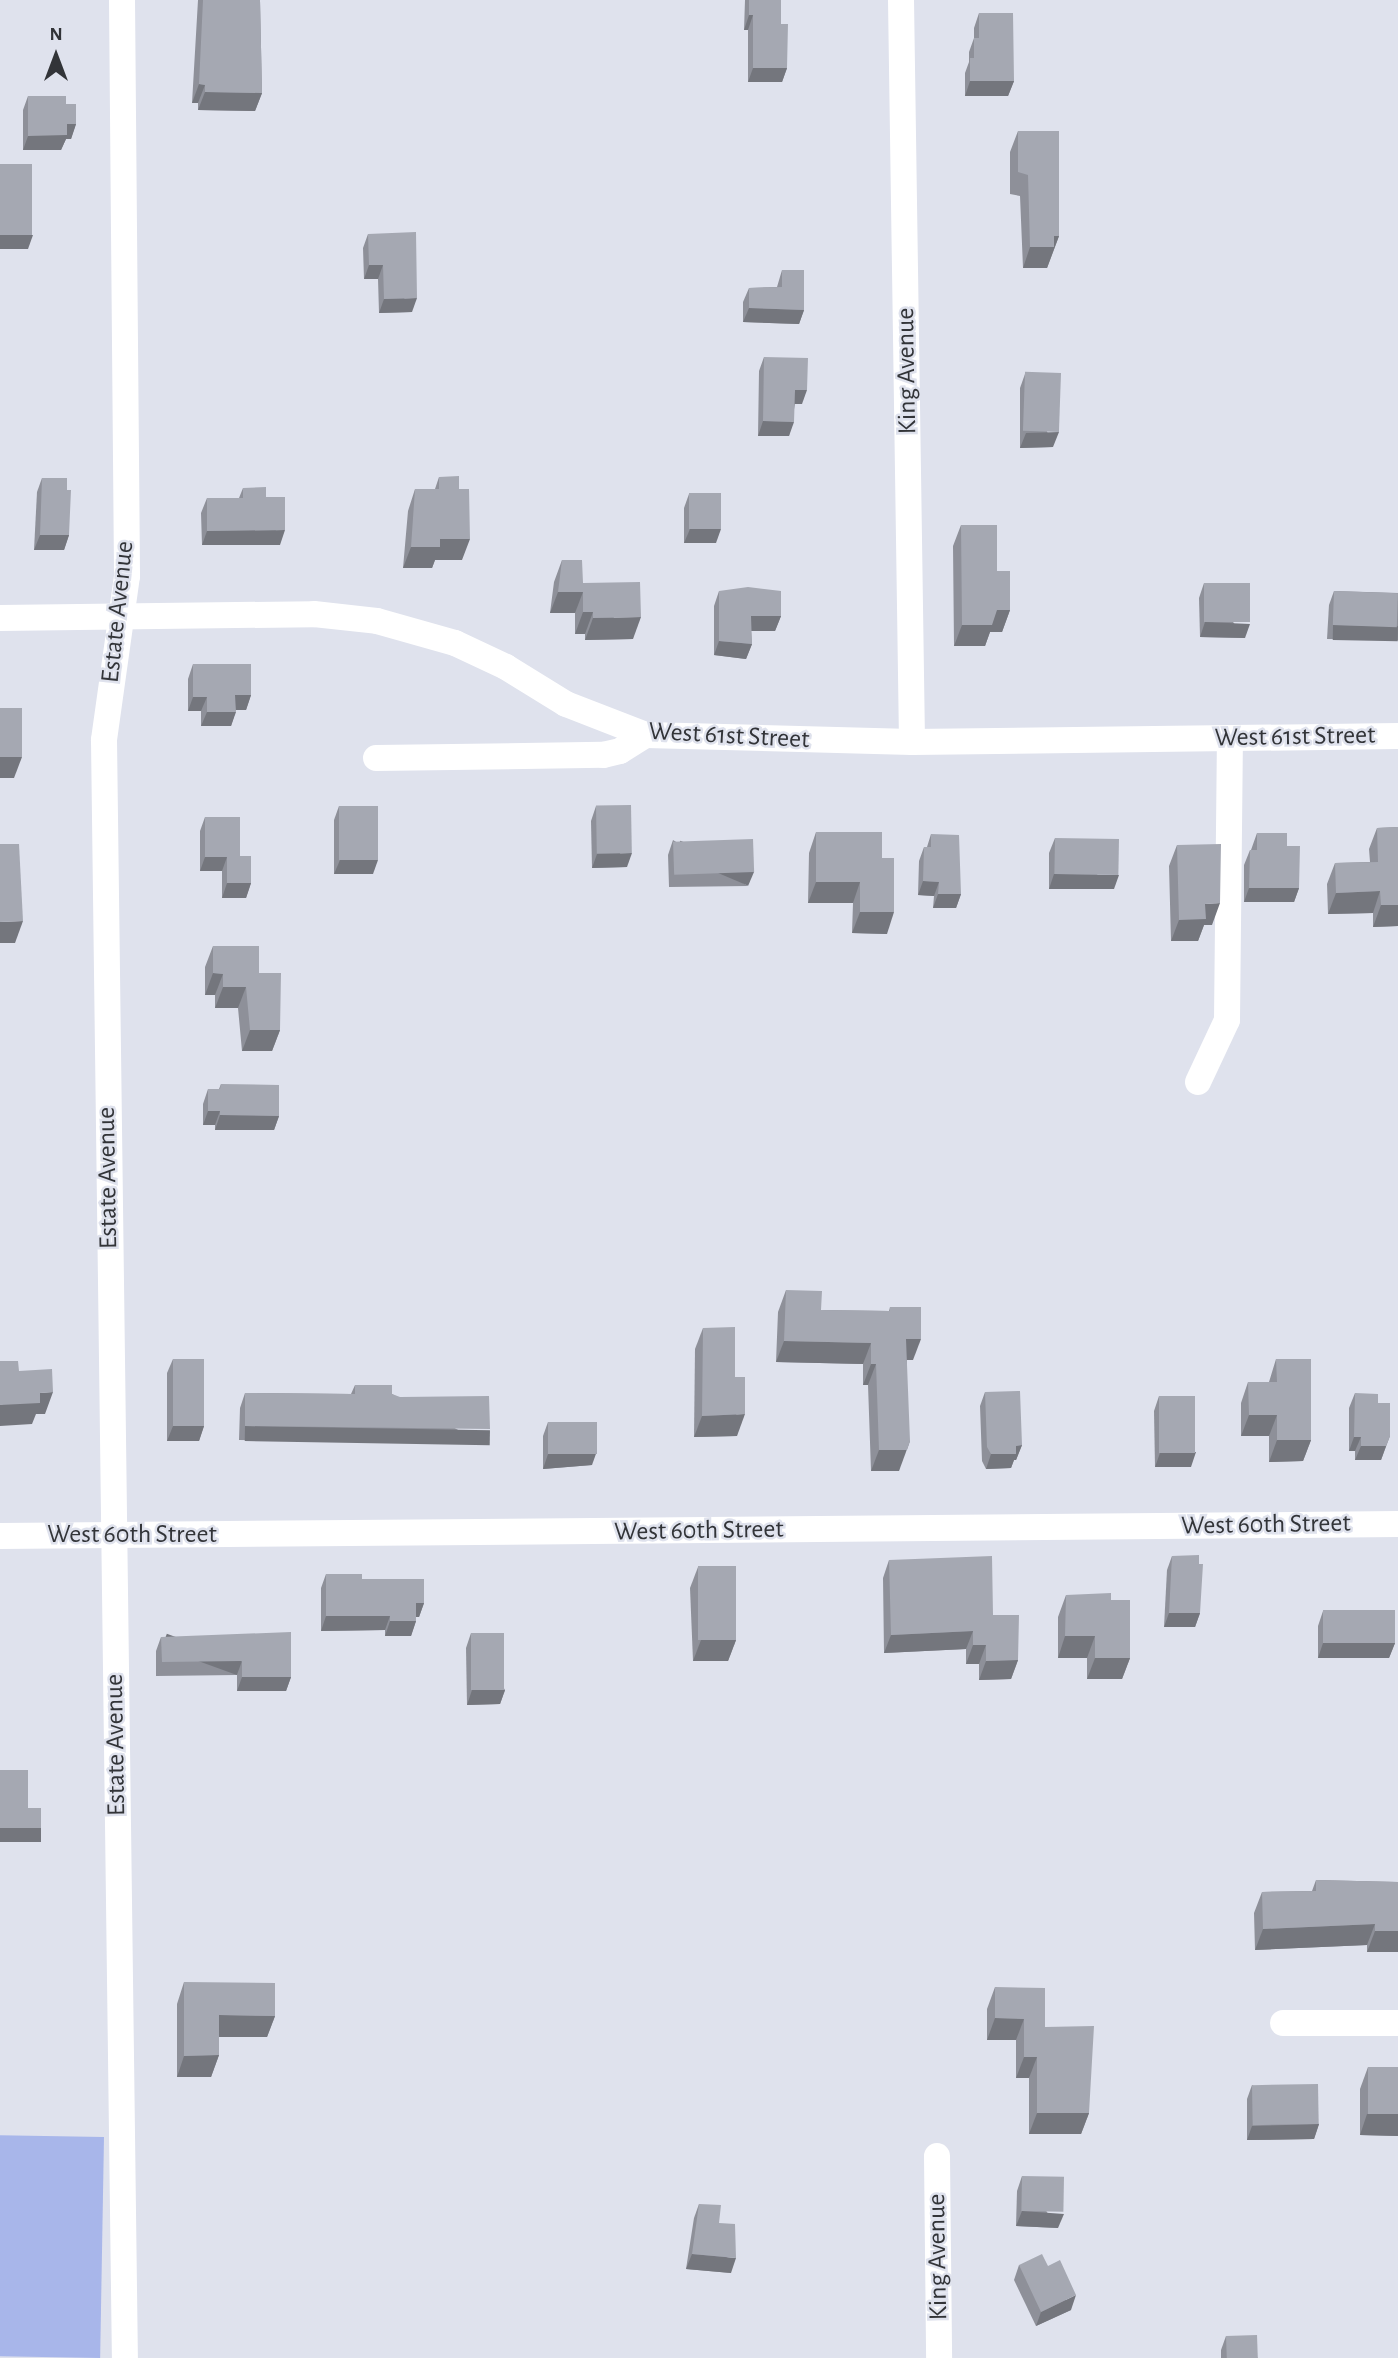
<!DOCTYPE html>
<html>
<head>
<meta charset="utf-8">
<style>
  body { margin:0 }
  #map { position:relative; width:1398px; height:2358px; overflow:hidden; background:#dfe2ed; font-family:"Alegreya Sans",sans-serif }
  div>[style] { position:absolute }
  .green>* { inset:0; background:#a8b6ea; transform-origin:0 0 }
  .minor>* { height:26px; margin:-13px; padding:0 13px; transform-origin:13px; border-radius:13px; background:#fff }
  .wall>* { inset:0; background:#8e9099 }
  .shaded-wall>* { inset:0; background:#74767d; transform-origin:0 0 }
  .building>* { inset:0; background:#a5a8b2; transform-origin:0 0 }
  span { translate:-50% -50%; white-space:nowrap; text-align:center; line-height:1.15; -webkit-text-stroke:5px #dfe2ed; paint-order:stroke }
  .street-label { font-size:26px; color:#323438 }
  .north { position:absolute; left:21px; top:21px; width:70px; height:70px; -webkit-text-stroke:5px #dfe2ed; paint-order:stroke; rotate:0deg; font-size:19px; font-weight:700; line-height:28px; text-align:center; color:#323438 }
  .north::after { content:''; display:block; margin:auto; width:24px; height:32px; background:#323438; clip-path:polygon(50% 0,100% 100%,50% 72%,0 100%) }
</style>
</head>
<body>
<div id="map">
  <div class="green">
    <div style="left:104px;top:2137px;width:221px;height:104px;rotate:91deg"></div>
  </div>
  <div class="minor">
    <div style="left:122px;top:0;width:576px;rotate:89.5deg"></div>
    <div style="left:127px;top:576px;width:166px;rotate:98deg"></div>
    <div style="left:104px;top:740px;width:1618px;rotate:89.26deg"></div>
    <div style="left:901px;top:0;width:742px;rotate:89.15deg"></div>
    <div style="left:0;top:618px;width:314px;rotate:-0.7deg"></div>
    <div style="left:314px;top:614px;width:63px;rotate:6.3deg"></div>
    <div style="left:377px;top:621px;width:81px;rotate:15.8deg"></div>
    <div style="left:455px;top:643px;width:56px;rotate:25.2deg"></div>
    <div style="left:506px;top:667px;width:70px;rotate:31.7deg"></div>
    <div style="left:566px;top:704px;width:86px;rotate:21.2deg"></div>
    <div style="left:646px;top:735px;width:266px;rotate:1.5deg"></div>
    <div style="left:912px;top:742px;width:486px;rotate:-0.7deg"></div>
    <div style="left:376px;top:758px;width:227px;rotate:-0.8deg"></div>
    <div style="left:603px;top:755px;width:17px;rotate:-13deg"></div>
    <div style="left:620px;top:751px;width:31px;rotate:-32deg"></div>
    <div style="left:1198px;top:1082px;width:68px;rotate:-64.9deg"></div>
    <div style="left:1227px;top:1020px;width:282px;rotate:-89.4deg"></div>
    <div style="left:0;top:1536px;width:1398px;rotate:-0.49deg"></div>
    <div style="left:1283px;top:2023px;width:115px"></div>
    <div style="left:937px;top:2156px;width:202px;rotate:89.4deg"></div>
  </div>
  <div class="wall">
    <div style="clip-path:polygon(198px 0,260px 0,262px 93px,255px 111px,198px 110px,198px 103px,192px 103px)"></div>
    <div style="clip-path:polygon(745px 0,781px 0,781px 24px,787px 68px,782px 82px,748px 82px,748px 30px,744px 30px)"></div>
    <div style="clip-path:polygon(979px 13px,1014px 81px,1008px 96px,965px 96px,965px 73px,969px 62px,969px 52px,974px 38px,974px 28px)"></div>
    <div style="clip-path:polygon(28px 96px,66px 104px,76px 124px,71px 139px,66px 139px,61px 150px,23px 150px,23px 110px)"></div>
    <div style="clip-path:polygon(1018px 131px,1059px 236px,1047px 268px,1023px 268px,1020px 196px,1010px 194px,1010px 152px)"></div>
    <div style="clip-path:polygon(368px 234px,412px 312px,379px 313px,378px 279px,364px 279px,363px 248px)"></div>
    <div style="clip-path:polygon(782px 270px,804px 310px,799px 324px,743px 322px,743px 302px,749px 288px,777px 287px)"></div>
    <div style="clip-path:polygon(764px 357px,802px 404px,795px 404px,789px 436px,758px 436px,759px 371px)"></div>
    <div style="clip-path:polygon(1025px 374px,1053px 447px,1020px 448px,1020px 388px)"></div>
    <div style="clip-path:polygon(439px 477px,462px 560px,435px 560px,432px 568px,403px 568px,408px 511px,415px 489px,435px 489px)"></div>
    <div style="clip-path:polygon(42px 478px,69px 535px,64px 550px,34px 550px,37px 492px)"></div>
    <div style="clip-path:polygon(243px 488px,266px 497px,280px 545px,202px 545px,201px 513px,207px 498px,239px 498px)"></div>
    <div style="clip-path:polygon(689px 494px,716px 543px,684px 543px,684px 508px)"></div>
    <div style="clip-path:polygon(961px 525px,997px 571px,1010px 610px,1002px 632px,990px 632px,985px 646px,954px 646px,953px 546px)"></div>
    <div style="clip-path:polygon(562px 560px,583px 583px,633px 639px,585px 640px,585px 634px,575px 634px,575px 613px,550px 613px,554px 582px)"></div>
    <div style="clip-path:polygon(1204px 583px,1245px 638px,1200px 637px,1199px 598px)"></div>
    <div style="clip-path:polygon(719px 591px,781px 616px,775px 631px,751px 631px,752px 644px,746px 659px,714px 655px,714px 606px)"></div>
    <div style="clip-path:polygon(1334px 591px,1398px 593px,1398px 640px,1327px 639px,1329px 605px)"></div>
    <div style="clip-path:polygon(193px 664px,251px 695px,246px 710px,236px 710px,231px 726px,201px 726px,201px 711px,188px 711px,188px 679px)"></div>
    <div style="clip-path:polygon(339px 806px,373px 874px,334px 874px,334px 820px)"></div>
    <div style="clip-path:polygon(596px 806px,627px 867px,592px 868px,591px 821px)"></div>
    <div style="clip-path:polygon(205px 817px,251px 883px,246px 898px,222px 898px,222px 871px,200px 871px,200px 831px)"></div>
    <div style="clip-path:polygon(1398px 827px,1398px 926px,1373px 927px,1373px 913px,1328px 914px,1327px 884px,1335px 863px,1370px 862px,1369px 849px,1377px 828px)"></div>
    <div style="clip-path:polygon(816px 832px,882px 858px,887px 934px,852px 933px,853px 903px,808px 903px,809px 853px)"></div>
    <div style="clip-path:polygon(1257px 833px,1287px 846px,1299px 888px,1294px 902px,1244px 902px,1244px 865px,1250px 850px,1251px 850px)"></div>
    <div style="clip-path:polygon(931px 834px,961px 894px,956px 908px,933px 908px,934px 896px,918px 895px,919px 861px,924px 847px,927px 847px)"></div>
    <div style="clip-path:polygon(1055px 838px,1114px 889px,1049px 889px,1049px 853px)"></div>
    <div style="clip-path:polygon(673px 840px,748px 886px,669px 887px,668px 855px)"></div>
    <div style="clip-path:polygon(1177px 845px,1212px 925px,1204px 925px,1198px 941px,1171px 941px,1169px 866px)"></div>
    <div style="clip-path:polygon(213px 946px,259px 973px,280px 1030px,272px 1051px,242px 1051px,238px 1008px,215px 1008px,215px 995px,205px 995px,205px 967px)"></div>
    <div style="clip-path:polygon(221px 1084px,279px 1116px,274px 1130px,215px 1130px,215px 1125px,203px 1125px,203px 1104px,208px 1089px,219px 1089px)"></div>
    <div style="clip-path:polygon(786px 1290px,821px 1310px,889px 1311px,890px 1307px,913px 1360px,907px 1360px,899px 1471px,871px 1471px,868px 1385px,863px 1385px,863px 1364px,776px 1362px,778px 1312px)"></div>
    <div style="clip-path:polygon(703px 1328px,735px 1377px,737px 1436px,694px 1437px,695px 1349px)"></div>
    <div style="clip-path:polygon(173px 1359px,204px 1426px,199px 1441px,167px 1441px,167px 1373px)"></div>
    <div style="clip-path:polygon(1276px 1359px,1311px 1440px,1303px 1461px,1269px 1462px,1269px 1436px,1241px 1436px,1241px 1403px,1248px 1382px,1269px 1382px)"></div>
    <div style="clip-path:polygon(355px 1385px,392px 1394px,484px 1444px,239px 1440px,240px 1408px,245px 1393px,351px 1394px)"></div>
    <div style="clip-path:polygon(985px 1392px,1022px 1445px,1016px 1460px,1014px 1460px,1011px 1468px,986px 1469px,982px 1461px,980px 1406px)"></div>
    <div style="clip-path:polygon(1355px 1393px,1378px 1403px,1390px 1436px,1381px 1460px,1355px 1460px,1355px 1451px,1349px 1451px,1349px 1408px)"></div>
    <div style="clip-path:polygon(1159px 1396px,1191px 1467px,1155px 1467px,1154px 1411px)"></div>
    <div style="clip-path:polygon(548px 1422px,592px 1465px,543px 1469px,543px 1436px)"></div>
    <div style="clip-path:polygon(1172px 1556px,1200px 1613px,1195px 1627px,1164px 1627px,1167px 1570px)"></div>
    <div style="clip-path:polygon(889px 1560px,993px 1615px,1018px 1660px,1011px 1679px,979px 1680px,979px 1664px,966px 1664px,966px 1649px,884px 1653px,883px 1578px)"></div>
    <div style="clip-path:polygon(698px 1567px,736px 1640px,728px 1661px,693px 1661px,690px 1588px)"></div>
    <div style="clip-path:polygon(326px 1574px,362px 1579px,424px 1603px,419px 1617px,416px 1617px,416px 1621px,411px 1636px,385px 1636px,385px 1630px,321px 1631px,321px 1588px)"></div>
    <div style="clip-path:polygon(1066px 1595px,1111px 1600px,1130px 1658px,1122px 1679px,1087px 1679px,1087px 1658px,1058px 1658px,1058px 1617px)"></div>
    <div style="clip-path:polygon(1323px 1611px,1395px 1643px,1389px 1658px,1318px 1658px,1318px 1626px)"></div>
    <div style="clip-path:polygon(471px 1633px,505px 1690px,500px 1704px,467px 1705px,466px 1648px)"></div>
    <div style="clip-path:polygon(161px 1637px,291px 1677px,286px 1691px,237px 1691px,237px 1675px,156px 1676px,156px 1651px)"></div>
    <div style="clip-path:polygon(1316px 1880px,1398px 1882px,1398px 1952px,1367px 1952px,1367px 1945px,1255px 1950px,1254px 1913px,1262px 1892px,1312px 1891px)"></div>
    <div style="clip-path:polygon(184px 1982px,275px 2016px,267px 2037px,219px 2037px,219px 2055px,211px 2077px,177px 2077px,177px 2004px)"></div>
    <div style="clip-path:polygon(995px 1987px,1045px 2027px,1089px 2113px,1081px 2134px,1029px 2134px,1029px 2078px,1016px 2078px,1016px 2040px,987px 2040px,987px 2009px)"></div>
    <div style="clip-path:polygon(1368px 2067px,1398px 2067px,1398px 2136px,1360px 2135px,1360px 2089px)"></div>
    <div style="clip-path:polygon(1252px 2085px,1319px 2124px,1314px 2139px,1247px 2140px,1247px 2099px)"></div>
    <div style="clip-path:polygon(1022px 2176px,1058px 2228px,1016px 2226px,1017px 2191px)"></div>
    <div style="clip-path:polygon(699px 2204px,719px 2223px,731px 2273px,686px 2269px,694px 2218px)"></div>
    <div style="clip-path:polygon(1019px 2265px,1048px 2266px,1071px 2310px,1036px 2326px,1014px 2280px)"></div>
    <div style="clip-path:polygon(1226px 2336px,1258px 2358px,1221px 2358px,1221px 2350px)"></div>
  </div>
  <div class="shaded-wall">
    <div style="clip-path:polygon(749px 15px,753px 15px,748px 30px,744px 30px)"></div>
    <div style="clip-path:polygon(753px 68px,787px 68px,782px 82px,748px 82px)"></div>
    <div style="clip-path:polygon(970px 81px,1014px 81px,1008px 96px,965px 96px)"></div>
    <div style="clip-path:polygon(199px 84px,205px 85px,198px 103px,192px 103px)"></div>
    <div style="clip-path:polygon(205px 92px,262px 93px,255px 111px,198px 110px)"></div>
    <div style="clip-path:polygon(67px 124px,76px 124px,71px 139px,66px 139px,61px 150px,23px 150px,28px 136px)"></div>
    <div style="clip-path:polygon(0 235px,33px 235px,28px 249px,0 249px)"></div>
    <div style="clip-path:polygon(1054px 236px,1059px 236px,1047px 268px,1023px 268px,1030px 247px)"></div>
    <div style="clip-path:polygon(369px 265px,383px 265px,378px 279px,364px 279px)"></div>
    <div style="clip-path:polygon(417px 298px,412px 312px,379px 313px,384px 299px)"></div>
    <div style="clip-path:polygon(749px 308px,804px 310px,799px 324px,743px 322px)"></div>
    <div style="clip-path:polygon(795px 390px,807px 390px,802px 404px,790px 404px)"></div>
    <div style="clip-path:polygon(763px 421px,794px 422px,789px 436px,758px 436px)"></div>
    <div style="clip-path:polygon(1059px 432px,1053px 447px,1020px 448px,1026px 433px)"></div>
    <div style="clip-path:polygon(690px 529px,721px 529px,716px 543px,684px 543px)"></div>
    <div style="clip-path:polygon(285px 530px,280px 545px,202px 545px,207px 531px)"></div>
    <div style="clip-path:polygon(40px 535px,69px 535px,64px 550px,34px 550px)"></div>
    <div style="clip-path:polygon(440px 539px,470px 539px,462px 560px,435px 560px,432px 568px,403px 568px,411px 547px)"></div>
    <div style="clip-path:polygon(558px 592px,583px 592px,575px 613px,550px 613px)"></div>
    <div style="clip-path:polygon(997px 610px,1010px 610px,1002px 632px,990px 632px,985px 646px,954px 646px,962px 625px)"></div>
    <div style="clip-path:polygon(583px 612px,593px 612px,585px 634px,575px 634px)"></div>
    <div style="clip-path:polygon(751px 616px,781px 616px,775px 631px,746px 631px)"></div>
    <div style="clip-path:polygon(641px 617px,633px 639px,585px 640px,593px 618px)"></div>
    <div style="clip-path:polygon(1205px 622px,1250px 624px,1245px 638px,1200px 637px)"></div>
    <div style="left:1333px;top:625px;width:65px;height:15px;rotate:1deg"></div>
    <div style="clip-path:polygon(719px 641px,752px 644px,746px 659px,714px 655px)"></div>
    <div style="clip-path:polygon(235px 695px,251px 695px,246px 710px,230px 710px)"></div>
    <div style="clip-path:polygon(193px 697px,207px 697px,201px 711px,188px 711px)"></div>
    <div style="clip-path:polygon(207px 712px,236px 712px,231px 726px,201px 726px)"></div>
    <div style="clip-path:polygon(0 757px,22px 757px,14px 778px,0 778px)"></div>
    <div style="clip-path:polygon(632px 853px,627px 867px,592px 868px,597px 854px)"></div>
    <div style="clip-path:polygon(205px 857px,227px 857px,222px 871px,200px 871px)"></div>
    <div style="clip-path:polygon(340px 860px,378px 860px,373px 874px,334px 874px)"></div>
    <div style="left:754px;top:872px;width:15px;height:80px;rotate:113deg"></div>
    <div style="clip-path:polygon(1054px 874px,1119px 875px,1114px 889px,1049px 889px)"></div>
    <div style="clip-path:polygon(923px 881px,939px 882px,934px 896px,918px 895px)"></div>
    <div style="clip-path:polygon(816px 882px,860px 882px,853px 903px,808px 903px)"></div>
    <div style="clip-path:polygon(227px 883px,251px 883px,246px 898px,222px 898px)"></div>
    <div style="clip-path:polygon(1249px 888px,1299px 888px,1294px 902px,1244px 902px)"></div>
    <div style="clip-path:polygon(1380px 891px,1373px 913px,1328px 914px,1336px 893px)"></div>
    <div style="clip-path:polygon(938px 894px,961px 894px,956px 908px,933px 908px)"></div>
    <div style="clip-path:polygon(1220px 903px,1212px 925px,1204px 925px,1198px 941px,1171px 941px,1179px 920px,1205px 904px)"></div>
    <div style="clip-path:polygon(1381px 905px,1398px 905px,1398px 926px,1373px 927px)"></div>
    <div style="clip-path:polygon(860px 912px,894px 912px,887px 934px,852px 933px)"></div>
    <div style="clip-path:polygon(23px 921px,15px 943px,0 943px,0 922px)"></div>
    <div style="clip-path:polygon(213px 973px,223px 974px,215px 995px,205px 995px)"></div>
    <div style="clip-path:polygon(223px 987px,246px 987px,238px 1008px,215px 1008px)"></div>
    <div style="clip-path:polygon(250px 1030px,280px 1030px,272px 1051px,242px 1051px)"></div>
    <div style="clip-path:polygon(208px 1111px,220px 1111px,215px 1125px,203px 1125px)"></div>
    <div style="clip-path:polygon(220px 1115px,279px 1116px,274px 1130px,215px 1130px)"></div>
    <div style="clip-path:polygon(906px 1339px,921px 1339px,913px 1360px,898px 1360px)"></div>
    <div style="clip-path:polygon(784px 1341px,871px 1343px,863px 1364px,776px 1362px)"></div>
    <div style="clip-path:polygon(871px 1364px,876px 1364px,868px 1385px,863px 1385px)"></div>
    <div style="clip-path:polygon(53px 1392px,45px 1414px,36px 1414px,32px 1424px,0 1426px,0 1405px,40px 1393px)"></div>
    <div style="clip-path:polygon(745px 1414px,737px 1436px,694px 1437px,702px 1416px)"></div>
    <div style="clip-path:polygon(1249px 1415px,1277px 1415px,1269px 1436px,1241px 1436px)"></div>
    <div style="clip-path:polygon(173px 1426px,204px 1426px,199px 1441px,167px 1441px)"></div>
    <div style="left:245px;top:1426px;width:245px;height:15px;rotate:1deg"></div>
    <div style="clip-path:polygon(1354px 1437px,1361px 1437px,1355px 1451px,1349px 1451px)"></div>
    <div style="clip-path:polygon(1277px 1440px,1311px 1440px,1303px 1461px,1269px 1462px)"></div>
    <div style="clip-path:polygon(910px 1441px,899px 1471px,871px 1471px,879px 1450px)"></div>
    <div style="clip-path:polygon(1022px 1445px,1016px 1460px,1014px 1460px,1011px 1468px,986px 1469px,991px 1454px,1016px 1446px)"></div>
    <div style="clip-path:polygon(1361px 1446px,1386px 1446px,1381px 1460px,1355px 1460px)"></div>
    <div style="clip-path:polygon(597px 1451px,592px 1465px,543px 1469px,548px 1454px)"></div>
    <div style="clip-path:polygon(1196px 1452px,1191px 1467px,1155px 1467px,1160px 1453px)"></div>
    <div style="clip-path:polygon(416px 1603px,424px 1603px,419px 1617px,411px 1617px)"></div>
    <div style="clip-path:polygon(1169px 1613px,1200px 1613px,1195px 1627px,1164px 1627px)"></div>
    <div style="clip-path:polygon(326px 1616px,390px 1616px,385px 1630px,321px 1631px)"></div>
    <div style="clip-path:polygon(390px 1621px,416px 1621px,411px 1636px,385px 1636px)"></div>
    <div style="clip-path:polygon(973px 1631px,966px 1649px,884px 1653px,891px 1635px)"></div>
    <div style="clip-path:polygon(1065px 1636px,1095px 1636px,1087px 1658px,1058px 1658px)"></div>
    <div style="clip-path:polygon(701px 1640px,736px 1640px,728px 1661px,693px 1661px)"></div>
    <div style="clip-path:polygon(1323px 1643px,1395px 1643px,1389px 1658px,1318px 1658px)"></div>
    <div style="clip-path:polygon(973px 1645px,986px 1645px,979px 1664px,966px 1664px)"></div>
    <div style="clip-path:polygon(1095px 1658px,1130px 1658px,1122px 1679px,1087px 1679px)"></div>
    <div style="clip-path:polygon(1018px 1660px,1011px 1679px,979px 1680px,986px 1661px)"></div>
    <div style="left:242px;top:1661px;width:15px;height:80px;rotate:110deg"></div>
    <div style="clip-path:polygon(242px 1677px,291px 1677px,286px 1691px,237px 1691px)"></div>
    <div style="clip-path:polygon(472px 1690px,505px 1690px,500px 1704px,467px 1705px)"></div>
    <div style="left:0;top:1828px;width:41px;height:14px"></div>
    <div style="clip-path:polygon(1375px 1924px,1367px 1945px,1255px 1950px,1263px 1929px)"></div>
    <div style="clip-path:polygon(1375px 1931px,1398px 1931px,1398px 1952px,1367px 1952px)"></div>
    <div style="clip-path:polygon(219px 2015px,275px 2016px,267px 2037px,211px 2037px)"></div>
    <div style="clip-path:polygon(995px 2018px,1024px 2019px,1016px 2040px,987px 2040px)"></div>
    <div style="clip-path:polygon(219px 2055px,211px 2077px,177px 2077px,184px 2056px)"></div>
    <div style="clip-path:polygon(1024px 2057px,1037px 2057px,1029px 2078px,1016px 2078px)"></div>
    <div style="clip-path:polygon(1037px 2113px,1089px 2113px,1081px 2134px,1029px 2134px)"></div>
    <div style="clip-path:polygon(1367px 2114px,1398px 2114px,1398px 2136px,1360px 2135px)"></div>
    <div style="clip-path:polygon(1319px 2124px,1314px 2139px,1247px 2140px,1252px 2126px)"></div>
    <div style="clip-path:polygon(1022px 2211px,1064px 2214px,1058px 2228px,1016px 2226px)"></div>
    <div style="clip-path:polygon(692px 2254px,736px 2258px,731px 2273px,686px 2269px)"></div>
    <div style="clip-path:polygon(1076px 2295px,1071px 2310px,1036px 2326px,1041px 2312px)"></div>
  </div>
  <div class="building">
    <div style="clip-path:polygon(203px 0,260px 0,262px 93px,205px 92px,205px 85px,199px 84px)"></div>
    <div style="clip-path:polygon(749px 0,781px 0,781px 24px,788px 24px,787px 68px,753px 68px,753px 15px,749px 15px)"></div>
    <div style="clip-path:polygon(979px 13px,1013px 13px,1014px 81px,970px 81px,970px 58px,974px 58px,974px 38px,979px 38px)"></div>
    <div style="clip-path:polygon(28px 96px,66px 96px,66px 104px,76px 104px,76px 124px,67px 124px,67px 135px,28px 136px)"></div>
    <div style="clip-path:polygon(1018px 131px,1059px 131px,1059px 236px,1054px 236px,1054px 247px,1030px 247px,1028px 175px,1018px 172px)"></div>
    <div style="left:0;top:164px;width:32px;height:71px"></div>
    <div style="clip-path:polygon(416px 232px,417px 298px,384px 299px,383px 265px,369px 265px,368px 234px)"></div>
    <div style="clip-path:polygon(782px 270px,804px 270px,804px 310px,749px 308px,749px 288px,782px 287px)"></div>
    <div style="clip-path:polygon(764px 357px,808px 358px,807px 390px,795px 390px,794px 422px,763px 421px)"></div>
    <div style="left:1061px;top:373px;width:59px;height:36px;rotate:92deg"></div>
    <div style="clip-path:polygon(459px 476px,459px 489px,469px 489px,470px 539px,440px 539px,440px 547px,411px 547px,415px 489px,439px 489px,439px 477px)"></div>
    <div style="clip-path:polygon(42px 478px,67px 478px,67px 490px,71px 490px,69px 535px,40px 535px)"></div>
    <div style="clip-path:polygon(266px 487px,266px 497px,285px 497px,285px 530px,207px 531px,207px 498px,243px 498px,243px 488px)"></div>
    <div style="left:721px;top:493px;width:36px;height:32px;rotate:90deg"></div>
    <div style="clip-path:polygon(961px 525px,997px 525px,997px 571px,1010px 571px,1010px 610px,997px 610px,992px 625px,962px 625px)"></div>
    <div style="clip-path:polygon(562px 560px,582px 560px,583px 583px,640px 582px,641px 617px,593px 618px,593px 612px,583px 612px,583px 592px,558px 592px)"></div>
    <div style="left:1204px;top:583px;width:46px;height:39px"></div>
    <div style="clip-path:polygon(748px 587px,781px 591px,781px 616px,751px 616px,752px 644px,719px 641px,719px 591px)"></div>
    <div style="left:1334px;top:591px;width:64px;height:34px;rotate:2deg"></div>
    <div style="clip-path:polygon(193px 664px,251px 664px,251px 695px,235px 695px,236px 712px,207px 712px,207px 697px,193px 697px)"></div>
    <div style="left:0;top:708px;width:22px;height:49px"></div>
    <div style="left:631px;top:805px;width:48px;height:35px;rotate:89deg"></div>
    <div style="left:339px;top:806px;width:39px;height:54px"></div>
    <div style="clip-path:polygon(205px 817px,240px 817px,240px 856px,251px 856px,251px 883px,227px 883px,227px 857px,205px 857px)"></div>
    <div style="clip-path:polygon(1398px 827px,1398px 905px,1381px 905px,1380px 891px,1336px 893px,1335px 863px,1378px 862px,1377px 828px)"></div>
    <div style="clip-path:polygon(816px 832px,882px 832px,882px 858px,894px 858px,894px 912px,860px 912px,860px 882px,816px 882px)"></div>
    <div style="clip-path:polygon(1257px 833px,1287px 833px,1287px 846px,1300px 846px,1299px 888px,1249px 888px,1250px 850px,1257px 850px)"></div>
    <div style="clip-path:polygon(931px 834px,959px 835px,961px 894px,938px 894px,939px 882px,923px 881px,924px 847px,931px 847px)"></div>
    <div style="left:1055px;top:838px;width:64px;height:36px;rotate:1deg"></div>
    <div style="left:753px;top:839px;width:33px;height:80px;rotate:88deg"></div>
    <div style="clip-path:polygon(0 844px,19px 844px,23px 921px,0 922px)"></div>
    <div style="clip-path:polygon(1221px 844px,1220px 903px,1205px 904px,1206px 919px,1179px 920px,1177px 845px)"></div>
    <div style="clip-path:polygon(213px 946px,259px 946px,259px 973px,281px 973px,280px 1030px,250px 1030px,246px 987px,223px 987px,223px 974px,213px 973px)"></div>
    <div style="clip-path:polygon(221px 1084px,279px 1085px,279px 1116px,220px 1115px,220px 1111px,208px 1111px,208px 1089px,220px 1089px)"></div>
    <div style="clip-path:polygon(786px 1290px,822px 1291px,821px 1310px,890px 1311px,890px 1307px,921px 1307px,921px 1339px,906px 1339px,910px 1441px,907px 1450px,879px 1450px,876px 1364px,871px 1364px,871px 1343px,784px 1341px)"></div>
    <div style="clip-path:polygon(735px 1327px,735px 1377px,745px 1377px,745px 1414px,702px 1416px,703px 1328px)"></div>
    <div style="left:173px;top:1359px;width:31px;height:67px"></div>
    <div style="clip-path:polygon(1276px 1359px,1311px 1359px,1311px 1440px,1277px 1440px,1277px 1415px,1249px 1415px,1248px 1382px,1277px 1382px)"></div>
    <div style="clip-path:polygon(0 1361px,18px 1361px,19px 1371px,52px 1369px,53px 1392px,40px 1393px,40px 1403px,0 1405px)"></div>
    <div style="clip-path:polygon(355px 1385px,392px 1385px,392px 1394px,400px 1397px,489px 1396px,490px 1429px,245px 1426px,245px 1393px,355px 1394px)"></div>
    <div style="clip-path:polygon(1020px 1391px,1022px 1445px,1016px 1446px,1016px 1454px,991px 1454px,987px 1447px,985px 1392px)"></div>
    <div style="clip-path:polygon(1355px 1393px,1378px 1394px,1378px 1403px,1390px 1403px,1390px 1436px,1386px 1446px,1361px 1446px,1361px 1437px,1354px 1437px)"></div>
    <div style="left:1159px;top:1396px;width:36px;height:57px"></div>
    <div style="left:548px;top:1422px;width:49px;height:32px"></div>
    <div style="clip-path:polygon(1199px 1555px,1199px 1564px,1203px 1564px,1200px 1613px,1169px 1613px,1172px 1556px)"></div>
    <div style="clip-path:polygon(992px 1556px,993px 1615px,1019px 1615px,1018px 1660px,986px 1661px,986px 1645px,973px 1645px,973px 1631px,891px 1635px,889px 1560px)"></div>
    <div style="left:736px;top:1566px;width:74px;height:38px;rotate:90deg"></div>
    <div style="clip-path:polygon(326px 1574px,362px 1574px,362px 1579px,424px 1579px,424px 1603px,416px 1603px,416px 1621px,390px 1621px,390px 1616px,326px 1616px)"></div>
    <div style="clip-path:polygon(1111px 1593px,1111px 1600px,1130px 1600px,1130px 1658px,1095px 1658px,1095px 1636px,1065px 1636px,1066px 1595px)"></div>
    <div style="left:1395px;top:1610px;width:33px;height:72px;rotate:90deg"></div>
    <div style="clip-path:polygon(291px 1632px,291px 1677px,242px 1677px,242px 1661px,162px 1662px,161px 1637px)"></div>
    <div style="left:471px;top:1633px;width:33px;height:57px"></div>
    <div style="clip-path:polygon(0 1770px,28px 1770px,28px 1808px,41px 1808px,41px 1828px,0 1828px)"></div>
    <div style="clip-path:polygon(1316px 1880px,1398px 1882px,1398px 1931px,1375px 1931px,1375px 1924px,1263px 1929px,1262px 1892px,1316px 1891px)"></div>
    <div style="clip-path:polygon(184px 1982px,275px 1983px,275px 2016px,219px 2015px,219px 2055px,184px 2056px)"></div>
    <div style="clip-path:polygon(995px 1987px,1045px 1988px,1045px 2027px,1094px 2026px,1089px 2113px,1037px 2113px,1037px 2057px,1024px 2057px,1024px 2019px,995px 2018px)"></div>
    <div style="left:1368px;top:2067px;width:30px;height:47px"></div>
    <div style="left:1318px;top:2084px;width:40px;height:66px;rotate:89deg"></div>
    <div style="left:1022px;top:2176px;width:42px;height:35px;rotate:1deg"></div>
    <div style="clip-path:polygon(699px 2204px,721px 2205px,719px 2223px,735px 2224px,736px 2258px,692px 2254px)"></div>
    <div style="clip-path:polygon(1042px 2254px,1048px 2266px,1060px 2260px,1076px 2295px,1041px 2312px,1019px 2265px)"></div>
    <div style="left:1257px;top:2335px;width:23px;height:31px;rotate:88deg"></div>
  </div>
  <div class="street-label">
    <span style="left:907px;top:371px;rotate:-91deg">King Avenue</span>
    <span style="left:118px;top:612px;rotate:-84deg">Estate Avenue</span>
    <span style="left:729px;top:736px;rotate:3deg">West 61st Street</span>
    <span style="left:1295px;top:737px;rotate:-1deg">West 61st Street</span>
    <span style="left:108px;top:1178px;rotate:-91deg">Estate Avenue</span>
    <span style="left:1266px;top:1525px;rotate:-1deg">West 60th Street</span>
    <span style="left:699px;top:1531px;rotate:-1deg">West 60th Street</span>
    <span style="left:132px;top:1535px">West 60th Street</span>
    <span style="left:116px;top:1745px;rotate:-91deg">Estate Avenue</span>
    <span style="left:938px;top:2257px;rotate:-91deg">King Avenue</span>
  </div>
  <div class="north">N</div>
</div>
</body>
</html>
